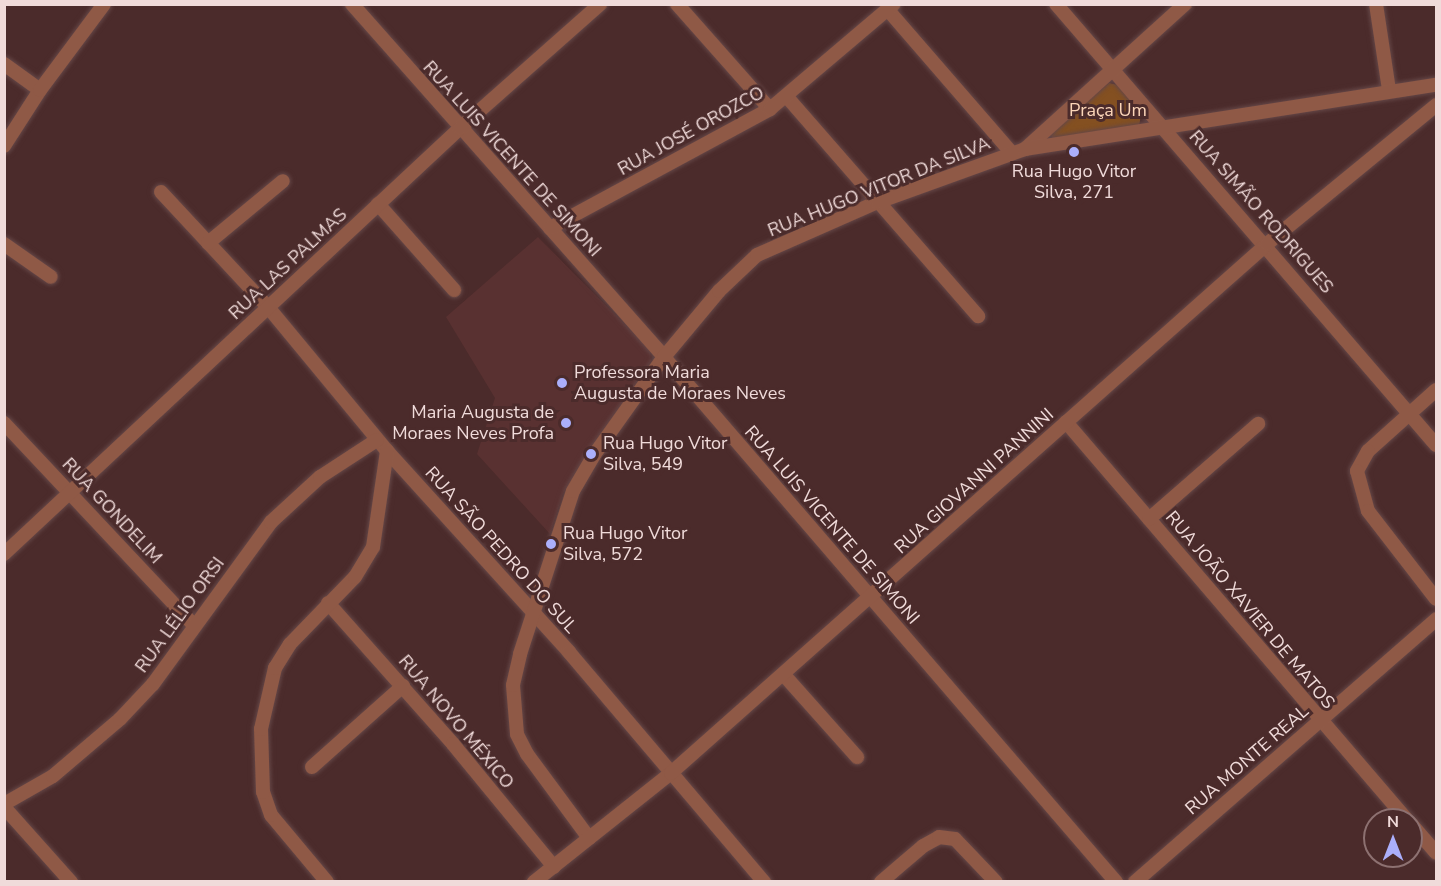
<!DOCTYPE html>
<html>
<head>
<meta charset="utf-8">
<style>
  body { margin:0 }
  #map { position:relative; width:1441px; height:886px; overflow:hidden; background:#4b2b2b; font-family:"Nunito Sans",sans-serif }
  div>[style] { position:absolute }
  .built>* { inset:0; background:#593131 }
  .green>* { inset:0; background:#845021 }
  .roads { filter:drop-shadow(0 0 2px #654747) drop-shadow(0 0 2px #654747) }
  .street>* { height:14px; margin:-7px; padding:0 7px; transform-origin:7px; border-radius:7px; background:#8f5946 }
  .dots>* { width:16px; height:16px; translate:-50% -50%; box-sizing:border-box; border:3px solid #4b2b2b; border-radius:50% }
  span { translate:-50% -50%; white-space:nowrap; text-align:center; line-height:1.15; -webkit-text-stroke:6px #4b2b2b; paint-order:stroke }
  .park-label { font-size:18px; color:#fbd5b8 }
  .street-label { font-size:18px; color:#f0dbda }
  .poi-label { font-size:18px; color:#f0dbda }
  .left { translate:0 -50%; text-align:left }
  .right { translate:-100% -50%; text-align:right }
  .frame { position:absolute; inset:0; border:6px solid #f0dbda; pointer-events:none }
  .north { position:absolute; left:1363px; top:808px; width:60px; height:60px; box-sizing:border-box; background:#4b2b2b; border:2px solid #8d7171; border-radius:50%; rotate:0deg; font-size:16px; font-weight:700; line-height:24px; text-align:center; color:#f0dbda }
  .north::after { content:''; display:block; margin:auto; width:21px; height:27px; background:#abaffb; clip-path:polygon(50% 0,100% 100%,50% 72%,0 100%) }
</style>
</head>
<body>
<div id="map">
  <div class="built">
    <div style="clip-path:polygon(538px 237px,650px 350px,651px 361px,563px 493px,550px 534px,477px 454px,495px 398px,446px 317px)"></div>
  </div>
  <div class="green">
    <div style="clip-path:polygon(1109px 83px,1118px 85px,1141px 114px,1139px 127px,1053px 139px,1050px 134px)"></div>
  </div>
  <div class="roads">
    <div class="street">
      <div style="left:352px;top:4px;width:471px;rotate:48.5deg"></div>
      <div style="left:664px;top:357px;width:693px;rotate:49.27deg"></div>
      <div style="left:677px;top:4px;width:140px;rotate:48.5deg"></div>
      <div style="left:1056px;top:4px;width:582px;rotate:49.25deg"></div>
      <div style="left:1376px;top:4px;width:87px;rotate:81.4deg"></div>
      <div style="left:888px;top:10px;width:189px;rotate:49.1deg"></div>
      <div style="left:4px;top:64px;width:44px;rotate:35.8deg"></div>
      <div style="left:787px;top:97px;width:291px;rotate:48.9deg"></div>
      <div style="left:4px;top:146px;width:67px;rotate:-57.3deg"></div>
      <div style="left:40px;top:90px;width:107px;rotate:-53.3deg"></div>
      <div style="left:1025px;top:149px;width:216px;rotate:-42.2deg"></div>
      <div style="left:161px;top:192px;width:157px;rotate:47.1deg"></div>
      <div style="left:268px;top:307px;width:187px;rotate:50.4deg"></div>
      <div style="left:387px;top:451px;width:271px;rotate:47.8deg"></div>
      <div style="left:569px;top:652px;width:302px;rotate:49.7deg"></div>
      <div style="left:378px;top:204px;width:115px;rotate:48.5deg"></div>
      <div style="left:550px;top:228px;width:250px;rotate:-28.4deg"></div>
      <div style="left:770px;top:109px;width:162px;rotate:-40.3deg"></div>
      <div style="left:208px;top:243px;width:97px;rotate:-39.6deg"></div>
      <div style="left:4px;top:244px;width:57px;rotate:35.1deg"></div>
      <div style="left:1436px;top:390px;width:91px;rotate:138.1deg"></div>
      <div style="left:1368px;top:451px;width:23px;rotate:119deg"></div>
      <div style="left:1357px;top:471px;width:41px;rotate:74.6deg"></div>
      <div style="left:1368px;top:511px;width:111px;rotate:52.3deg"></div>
      <div style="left:1066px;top:422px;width:524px;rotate:49.41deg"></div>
      <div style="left:4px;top:423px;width:276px;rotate:46.8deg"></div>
      <div style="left:1149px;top:519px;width:145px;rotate:-41.1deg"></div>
      <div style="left:4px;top:554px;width:624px;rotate:-43.05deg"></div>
      <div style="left:460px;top:128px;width:187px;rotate:-41.5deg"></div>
      <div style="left:328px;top:603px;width:188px;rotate:48.4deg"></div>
      <div style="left:453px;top:744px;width:159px;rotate:50.6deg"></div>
      <div style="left:784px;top:675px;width:110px;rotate:48.3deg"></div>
      <div style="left:312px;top:767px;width:122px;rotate:-41.7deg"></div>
      <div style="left:4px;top:804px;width:56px;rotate:-29.7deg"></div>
      <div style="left:53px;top:776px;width:88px;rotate:-40.4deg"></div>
      <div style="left:120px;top:719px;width:48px;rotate:-46.7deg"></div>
      <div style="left:153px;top:684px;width:200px;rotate:-53.9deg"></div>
      <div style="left:271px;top:522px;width:67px;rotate:-42.6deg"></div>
      <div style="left:320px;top:477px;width:68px;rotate:-33deg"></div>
      <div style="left:4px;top:807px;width:101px;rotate:48.2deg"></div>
      <div style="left:1411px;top:824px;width:38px;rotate:49deg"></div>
      <div style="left:589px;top:838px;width:104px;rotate:-126.4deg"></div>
      <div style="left:527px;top:754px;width:22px;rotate:-117deg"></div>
      <div style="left:517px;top:734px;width:49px;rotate:-94.7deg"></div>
      <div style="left:513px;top:685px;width:32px;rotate:-77deg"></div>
      <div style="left:520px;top:654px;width:171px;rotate:-72deg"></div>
      <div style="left:573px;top:491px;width:42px;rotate:-59.7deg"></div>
      <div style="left:594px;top:455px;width:120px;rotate:-54.5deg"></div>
      <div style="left:664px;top:357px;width:86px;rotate:-50.2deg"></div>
      <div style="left:719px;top:291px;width:52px;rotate:-43.5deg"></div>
      <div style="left:757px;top:255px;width:132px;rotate:-23.7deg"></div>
      <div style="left:878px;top:202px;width:156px;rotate:-19.8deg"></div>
      <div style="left:1025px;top:149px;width:416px;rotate:-8.9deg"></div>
      <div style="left:327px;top:882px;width:87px;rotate:-129.9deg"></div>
      <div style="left:271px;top:815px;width:24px;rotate:-109deg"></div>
      <div style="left:263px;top:792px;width:63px;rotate:-91.8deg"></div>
      <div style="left:261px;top:729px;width:63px;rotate:-77.1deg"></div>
      <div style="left:275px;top:668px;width:28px;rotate:-58deg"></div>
      <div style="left:290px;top:644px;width:93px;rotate:-45.9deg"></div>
      <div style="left:355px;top:577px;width:35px;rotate:-59deg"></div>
      <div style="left:373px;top:547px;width:97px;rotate:-81.7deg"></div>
      <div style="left:534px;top:882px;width:175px;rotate:-38.5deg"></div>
      <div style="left:671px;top:773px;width:797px;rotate:-41.59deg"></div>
      <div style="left:1267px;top:244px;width:219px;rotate:-39.4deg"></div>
      <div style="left:881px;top:882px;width:55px;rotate:-40.6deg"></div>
      <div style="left:923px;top:846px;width:18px;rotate:-29deg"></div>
      <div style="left:939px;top:837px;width:16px;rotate:7deg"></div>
      <div style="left:955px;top:839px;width:59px;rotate:46.4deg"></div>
      <div style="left:1135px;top:882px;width:400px;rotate:-41.1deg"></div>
    </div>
  </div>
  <div class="dots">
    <div style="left:1074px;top:152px;background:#abaffb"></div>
    <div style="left:562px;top:383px;background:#abaffb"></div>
    <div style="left:566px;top:423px;background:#abaffb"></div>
    <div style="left:591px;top:454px;background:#abaffb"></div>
    <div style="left:551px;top:544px;background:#abaffb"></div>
  </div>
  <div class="park-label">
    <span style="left:1108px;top:110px">Praça Um</span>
  </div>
  <div class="street-label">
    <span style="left:691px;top:131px;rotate:-29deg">RUA JOSÉ OROZCO</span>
    <span style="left:512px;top:159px;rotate:48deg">RUA LUIS VICENTE DE SIMONI</span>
    <span style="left:879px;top:187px;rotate:-22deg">RUA HUGO VITOR DA SILVA</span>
    <span style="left:1261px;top:212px;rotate:49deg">RUA SIMÃO RODRIGUES</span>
    <span style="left:288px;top:264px;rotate:-43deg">RUA LAS PALMAS</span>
    <span style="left:974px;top:481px;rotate:-42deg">RUA GIOVANNI PANNINI</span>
    <span style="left:112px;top:511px;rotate:47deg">RUA GONDELIM</span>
    <span style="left:832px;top:525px;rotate:49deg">RUA LUIS VICENTE DE SIMONI</span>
    <span style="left:501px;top:550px;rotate:48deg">RUA SÃO PEDRO DO SUL</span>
    <span style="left:1250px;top:610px;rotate:50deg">RUA JOÃO XAVIER DE MATOS</span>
    <span style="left:180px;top:615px;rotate:-54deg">RUA LÉLIO ORSI</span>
    <span style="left:456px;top:722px;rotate:50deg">RUA NOVO MÉXICO</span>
    <span style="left:1247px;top:760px;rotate:-41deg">RUA MONTE REAL</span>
  </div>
  <div class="poi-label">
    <span style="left:1074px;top:182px">Rua Hugo Vitor<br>Silva, 271</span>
    <span class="left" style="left:574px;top:383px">Professora Maria<br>Augusta de Moraes Neves</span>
    <span class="right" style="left:554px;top:423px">Maria Augusta de<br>Moraes Neves Profa</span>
    <span class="left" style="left:603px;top:454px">Rua Hugo Vitor<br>Silva, 549</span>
    <span class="left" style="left:563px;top:544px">Rua Hugo Vitor<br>Silva, 572</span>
  </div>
  <div class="frame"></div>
  <div class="north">N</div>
</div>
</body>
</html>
